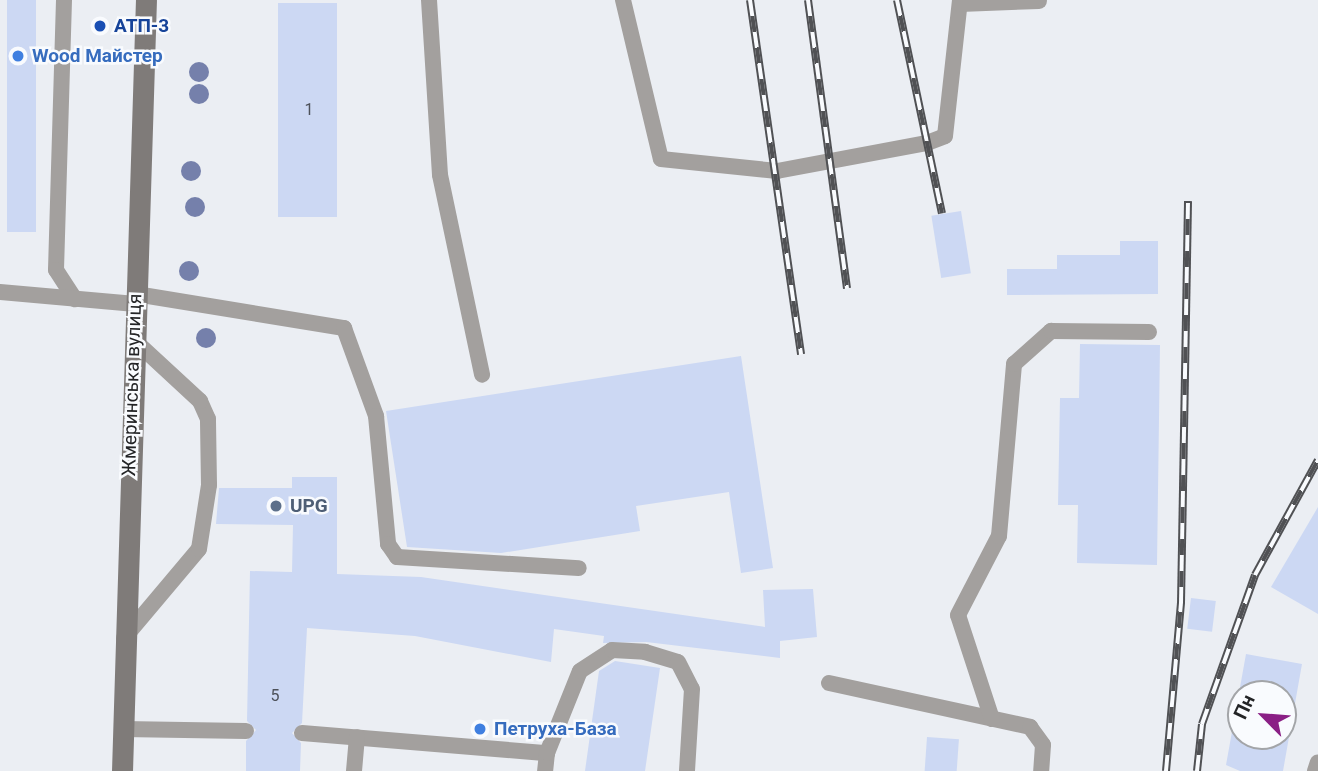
<!DOCTYPE html>
<html>
<head>
<meta charset="utf-8">
<style>
  body { margin:0 }
  #map { position:relative; width:1318px; height:771px; overflow:hidden; background:#ebeef3; font-family:Roboto,sans-serif }
  div>[style] { position:absolute }
  .building>* { inset:0; background:#ccd8f3; transform-origin:0 0 }
  .lane>* { height:16px; margin:-8px; padding:0 8px; transform-origin:8px; border-radius:8px; background:#a3a09e }
  .secondary>* { height:21px; margin:-10.5px; padding:0 10.5px; transform-origin:10.5px; border-radius:10.5px; background:#7f7b79 }
  .rail>* { height:8px; margin-top:-4px; transform-origin:0; background:repeating-linear-gradient(90deg,#f9fbfe 0 16px,#505154 0 32px); box-sizing:border-box; border-block:2px solid #505154 }
  .trees>* { width:20px; height:20px; margin:-10px; border-radius:50%; background:#7580ab }
  .dots>* { width:19px; height:19px; translate:-50% -50%; box-sizing:border-box; border:4px solid #f9fbfe; border-radius:50% }
  span { translate:-50% -50%; white-space:nowrap; text-align:center; line-height:1.15; -webkit-text-stroke:5px #f9fbfe; paint-order:stroke }
  .number-label { font-size:16px; color:#4d5159 }
  .number-label span { -webkit-text-stroke-width:0 }
  .transit-label { font-size:19px; color:#164399; font-weight:700 }
  .left { translate:0 -50%; text-align:left }
  .shop-label { font-size:19px; color:#366cbe; font-weight:700 }
  .street-label { font-size:19px; color:#232426 }
  .service-label { font-size:19px; color:#4e5e75; font-weight:700 }
  .north { position:absolute; left:1227px; top:680px; width:70px; height:70px; box-sizing:border-box; background:#f9fbfe; border:2px solid #a3a5a8; border-radius:50%; rotate:295deg; font-size:19px; font-weight:700; line-height:28px; text-align:center; color:#232426 }
  .north::after { content:''; display:block; margin:auto; width:24px; height:32px; background:#8a1f85; clip-path:polygon(50% 0,100% 100%,50% 72%,0 100%) }
</style>
</head>
<body>
<div id="map">
  <div class="building">
    <div style="left:7px;top:0;width:29px;height:232px"></div>
    <div style="left:278px;top:3px;width:59px;height:214px"></div>
    <div style="left:961px;top:211px;width:63px;height:30px;rotate:81deg"></div>
    <div style="clip-path:polygon(1120px 241px,1158px 241px,1158px 294px,1007px 295px,1007px 269px,1057px 269px,1057px 255px,1120px 255px)"></div>
    <div style="clip-path:polygon(1080px 344px,1160px 345px,1157px 565px,1077px 563px,1078px 505px,1058px 505px,1060px 398px,1079px 398px)"></div>
    <div style="clip-path:polygon(741px 356px,773px 568px,741px 573px,729px 492px,636px 506px,640px 531px,501px 553px,407px 547px,386px 411px)"></div>
    <div style="clip-path:polygon(292px 477px,337px 477px,337px 574px,421px 577px,765px 627px,763px 590px,813px 589px,817px 637px,780px 641px,780px 658px,646px 642px,603px 643px,604px 636px,554px 629px,551px 662px,415px 636px,307px 628px,302px 723px,292px 733px,301px 743px,300px 771px,246px 771px,246px 741px,256px 730px,247px 721px,250px 571px,292px 572px,293px 525px,216px 524px,219px 488px,292px 488px)"></div>
    <div style="clip-path:polygon(1318px 507px,1318px 614px,1271px 587px)"></div>
    <div style="left:1191px;top:598px;width:25px;height:31px;rotate:7deg"></div>
    <div style="clip-path:polygon(evenodd,1246px 654px,1302px 664px,1283px 771px,1240px 771px,1226px 765px,1246px 654px,1241px 694px,1283px 694px,1283px 736px,1241px 736px,1241px 694px)"></div>
    <div style="clip-path:polygon(615px 661px,660px 668px,645px 771px,585px 771px,599px 671px)"></div>
    <div style="left:927px;top:737px;width:32px;height:34px;rotate:4deg"></div>
  </div>
  <div class="lane">
    <div style="left:64px;top:0;width:270px;rotate:91.7deg"></div>
    <div style="left:56px;top:270px;width:35px;rotate:57deg"></div>
    <div style="left:429px;top:0;width:175px;rotate:86.4deg"></div>
    <div style="left:440px;top:175px;width:204px;rotate:78.1deg"></div>
    <div style="left:623px;top:0;width:163px;rotate:76.6deg"></div>
    <div style="left:661px;top:159px;width:117px;rotate:5.9deg"></div>
    <div style="left:777px;top:171px;width:153px;rotate:-10.6deg"></div>
    <div style="left:927px;top:143px;width:19px;rotate:-21deg"></div>
    <div style="left:945px;top:136px;width:137px;rotate:-83.7deg"></div>
    <div style="left:960px;top:4px;width:79px;rotate:-2.2deg"></div>
    <div style="left:0;top:292px;width:136px;rotate:5.1deg"></div>
    <div style="left:136px;top:294px;width:211px;rotate:9.3deg"></div>
    <div style="left:344px;top:328px;width:94px;rotate:70deg"></div>
    <div style="left:376px;top:416px;width:129px;rotate:84.6deg"></div>
    <div style="left:388px;top:544px;width:16px;rotate:55deg"></div>
    <div style="left:397px;top:557px;width:182px;rotate:3.5deg"></div>
    <div style="left:124px;top:638px;width:116px;rotate:-49.9deg"></div>
    <div style="left:199px;top:549px;width:65px;rotate:-81.1deg"></div>
    <div style="left:209px;top:485px;width:66px;rotate:-90.9deg"></div>
    <div style="left:208px;top:419px;width:20px;rotate:-114deg"></div>
    <div style="left:200px;top:401px;width:90px;rotate:-137.3deg"></div>
    <div style="left:829px;top:683px;width:206px;rotate:12.3deg"></div>
    <div style="left:1030px;top:727px;width:22px;rotate:54deg"></div>
    <div style="left:1043px;top:745px;width:26px;rotate:94deg"></div>
    <div style="left:992px;top:719px;width:109px;rotate:-108.1deg"></div>
    <div style="left:958px;top:615px;width:89px;rotate:-62.6deg"></div>
    <div style="left:999px;top:536px;width:173px;rotate:-85deg"></div>
    <div style="left:1014px;top:364px;width:50px;rotate:-41.7deg"></div>
    <div style="left:1051px;top:331px;width:98px;rotate:0.6deg"></div>
    <div style="left:123px;top:729px;width:123px;rotate:0.9deg"></div>
    <div style="left:302px;top:733px;width:246px;rotate:4.7deg"></div>
    <div style="left:547px;top:753px;width:18px;rotate:96deg"></div>
    <div style="left:547px;top:753px;width:88px;rotate:-68.1deg"></div>
    <div style="left:580px;top:671px;width:38px;rotate:-33deg"></div>
    <div style="left:612px;top:650px;width:33px;rotate:3deg"></div>
    <div style="left:645px;top:652px;width:34px;rotate:17deg"></div>
    <div style="left:678px;top:662px;width:30px;rotate:63deg"></div>
    <div style="left:692px;top:689px;width:82px;rotate:93.5deg"></div>
    <div style="left:354px;top:771px;width:34px;rotate:-85deg"></div>
    <div style="left:1315px;top:771px;width:9px;rotate:-72deg"></div>
  </div>
  <div class="secondary">
    <div style="left:122px;top:771px;width:771px;rotate:-88.22deg"></div>
  </div>
  <div class="rail">
    <div style="left:750px;top:0;width:358px;rotate:81.8deg"></div>
    <div style="left:808px;top:0;width:291px;rotate:82.3deg"></div>
    <div style="left:897px;top:0;width:218px;rotate:78.1deg"></div>
    <div style="left:1166px;top:771px;width:169px;rotate:-84.9deg"></div>
    <div style="left:1181px;top:603px;width:402px;rotate:-89deg"></div>
    <div style="left:1197px;top:771px;width:47px;rotate:-83.9deg"></div>
    <div style="left:1202px;top:724px;width:158px;rotate:-70.4deg"></div>
    <div style="left:1255px;top:575px;width:131px;rotate:-61.3deg"></div>
  </div>
  <div class="trees">
    <div style="left:199px;top:72px"></div>
    <div style="left:199px;top:94px"></div>
    <div style="left:191px;top:171px"></div>
    <div style="left:195px;top:207px"></div>
    <div style="left:189px;top:271px"></div>
    <div style="left:206px;top:338px"></div>
  </div>
  <div class="dots">
    <div style="left:100px;top:26px;background:#1a4fb4"></div>
    <div style="left:18px;top:56px;background:#3f7fe0"></div>
    <div style="left:276px;top:506px;background:#5c6f8a"></div>
    <div style="left:480px;top:729px;background:#3f7fe0"></div>
  </div>
  <div class="number-label">
    <span style="left:309px;top:110px">1</span>
    <span style="left:275px;top:696px">5</span>
  </div>
  <div class="transit-label">
    <span class="left" style="left:114px;top:26px">АТП-3</span>
  </div>
  <div class="shop-label">
    <span class="left" style="left:32px;top:56px">Wood Майстер</span>
    <span class="left" style="left:494px;top:729px">Петруха-База</span>
  </div>
  <div class="street-label">
    <span style="left:132px;top:385px;rotate:-88deg">Жмеринська вулиця</span>
  </div>
  <div class="service-label">
    <span class="left" style="left:290px;top:506px">UPG</span>
  </div>
  <div class="north">Пн</div>
</div>
</body>
</html>
